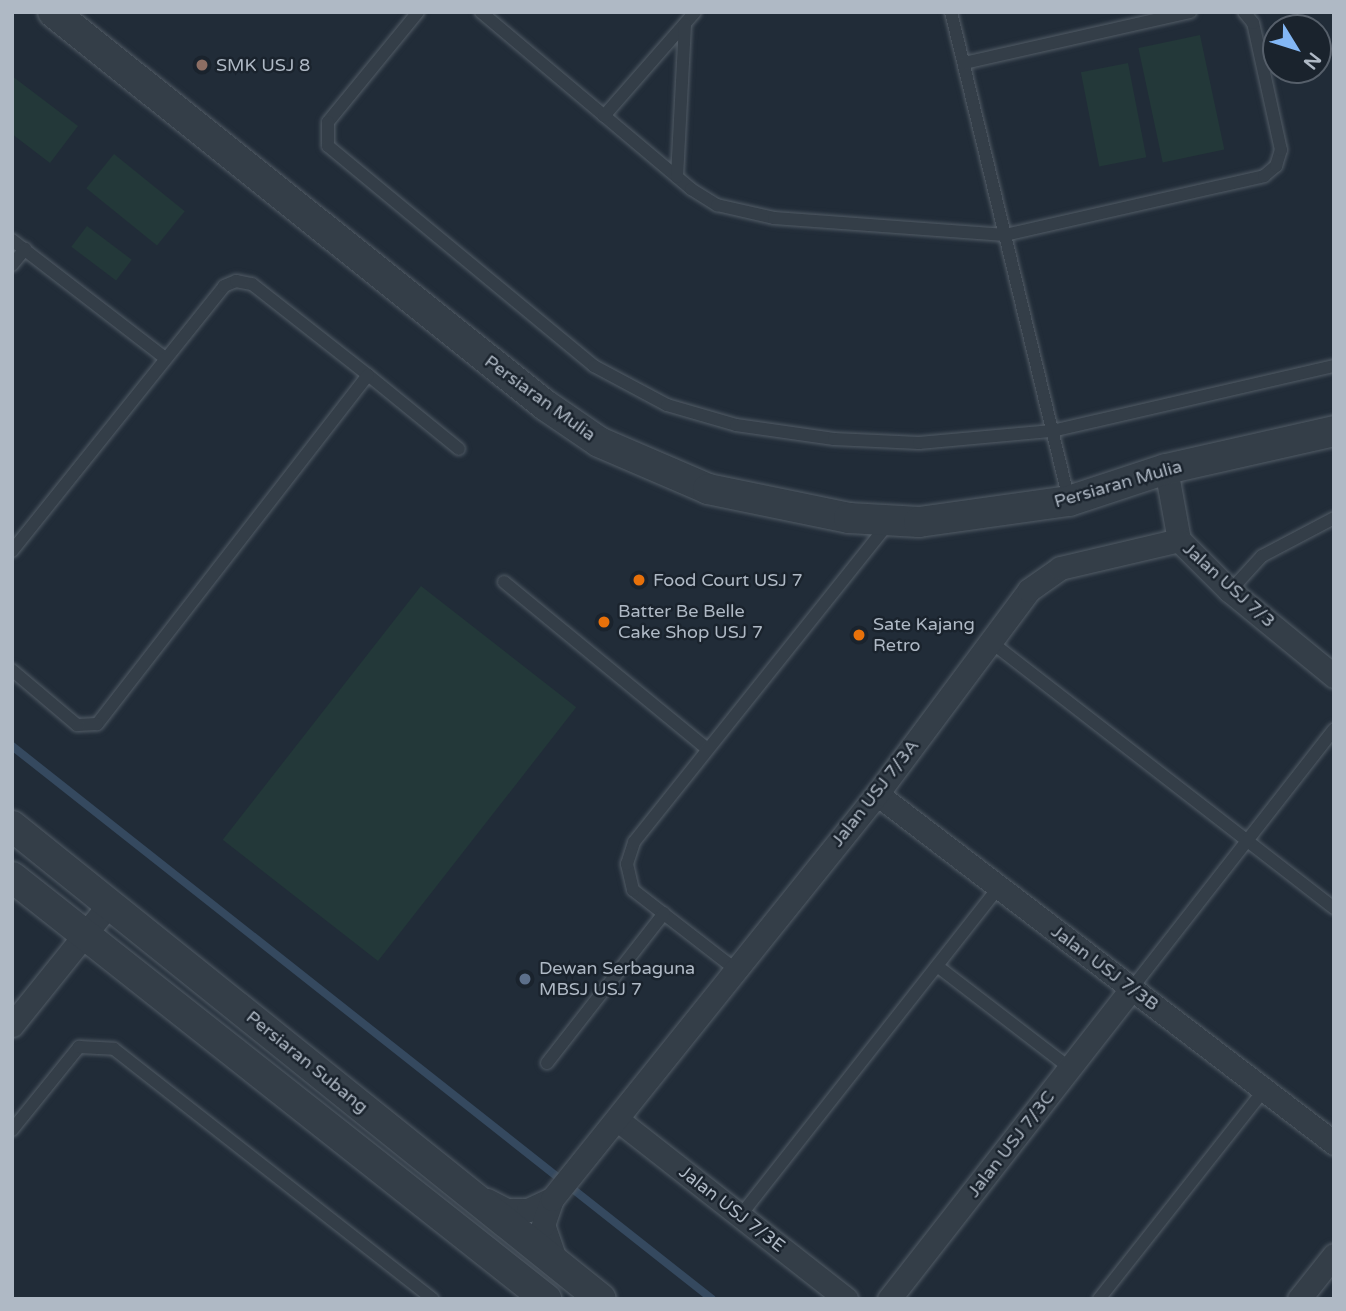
<!DOCTYPE html>
<html>
<head>
<meta charset="utf-8">
<style>
  body { margin:0 }
  #map { position:relative; width:1346px; height:1311px; overflow:hidden; background:#212c38; font-family:"Varela Round",sans-serif }
  div>[style] { position:absolute }
  .green>* { inset:0; background:#233839; transform-origin:0 0 }
  .stream>* { height:8px; margin:-4px; padding:0 4px; transform-origin:4px; border-radius:4px; background:#35495f }
  .roads { filter:drop-shadow(0 0 2px #525c66) drop-shadow(0 0 2px #525c66) }
  .service>* { height:12px; margin:-6px; padding:0 6px; transform-origin:6px; border-radius:6px; background:#343e48 }
  .minor>* { height:23px; margin:-11.5px; padding:0 11.5px; transform-origin:11.5px; border-radius:11.5px; background:#343e48 }
  .tertiary>* { height:30px; margin:-15px; padding:0 15px; transform-origin:15px; border-radius:15px; background:#343e48 }
  .dots>* { width:19px; height:19px; translate:-50% -50%; box-sizing:border-box; border:4px solid #1a232d; border-radius:50% }
  span { translate:-50% -50%; white-space:nowrap; text-align:center; line-height:1.15; -webkit-text-stroke:5px #1a232d; paint-order:stroke }
  .poi-label { font-size:18px; color:#afb9c5 }
  .left { translate:0 -50%; text-align:left }
  .street-label { font-size:18px; color:#afb9c5 }
  .frame { position:absolute; inset:0; border:14px solid #afb9c5; pointer-events:none }
  .north { position:absolute; left:1262px; top:14px; width:70px; height:70px; box-sizing:border-box; background:#1a232d; border:2px solid #565f6a; border-radius:50%; rotate:128deg; font-size:19px; font-weight:700; line-height:28px; text-align:center; color:#afb9c5 }
  .north::after { content:''; display:block; margin:auto; width:24px; height:32px; background:#83b7f5; clip-path:polygon(50% 0,100% 100%,50% 72%,0 100%) }
</style>
</head>
<body>
<div id="map">
  <div class="green">
    <div style="left:1200px;top:35px;width:117px;height:63px;rotate:78deg"></div>
    <div style="left:1128px;top:63px;width:96px;height:48px;rotate:79deg"></div>
    <div style="clip-path:polygon(12px 76px,78px 126px,50px 163px,12px 134px)"></div>
    <div style="left:114px;top:154px;width:91px;height:44px;rotate:39deg"></div>
    <div style="left:87px;top:226px;width:56px;height:26px;rotate:37deg"></div>
    <div style="left:421px;top:586px;width:197px;height:322px;rotate:38deg"></div>
  </div>
  <div class="stream">
    <div style="left:12px;top:746px;width:892px;rotate:38.31deg"></div>
  </div>
  <div class="roads">
    <div class="service">
      <div style="left:418px;top:12px;width:142px;rotate:129.3deg"></div>
      <div style="left:328px;top:122px;width:24px;rotate:90deg"></div>
      <div style="left:328px;top:146px;width:345px;rotate:39.6deg"></div>
      <div style="left:594px;top:366px;width:83px;rotate:28.1deg"></div>
      <div style="left:667px;top:405px;width:72px;rotate:16.2deg"></div>
      <div style="left:736px;top:425px;width:99px;rotate:8.1deg"></div>
      <div style="left:834px;top:439px;width:85px;rotate:2.7deg"></div>
      <div style="left:919px;top:443px;width:134px;rotate:-5.2deg"></div>
      <div style="left:1052px;top:431px;width:289px;rotate:-13deg"></div>
      <div style="left:481px;top:12px;width:275px;rotate:40.1deg"></div>
      <div style="left:691px;top:189px;width:31px;rotate:32deg"></div>
      <div style="left:717px;top:205px;width:58px;rotate:12.8deg"></div>
      <div style="left:774px;top:218px;width:232px;rotate:4.2deg"></div>
      <div style="left:1005px;top:235px;width:266px;rotate:-12.8deg"></div>
      <div style="left:1264px;top:176px;width:16px;rotate:-40deg"></div>
      <div style="left:1276px;top:166px;width:17px;rotate:-73deg"></div>
      <div style="left:1281px;top:150px;width:130px;rotate:-102.4deg"></div>
      <div style="left:1253px;top:23px;width:14px;rotate:-129deg"></div>
      <div style="left:951px;top:12px;width:502px;rotate:76.41deg"></div>
      <div style="left:964px;top:63px;width:232px;rotate:-12.7deg"></div>
      <div style="left:604px;top:116px;width:138px;rotate:-48.8deg"></div>
      <div style="left:677px;top:177px;width:153px;rotate:-87deg"></div>
      <div style="left:12px;top:240px;width:192px;rotate:37.6deg"></div>
      <div style="left:12px;top:265px;width:21px;rotate:-51deg"></div>
      <div style="left:368px;top:375px;width:117px;rotate:39.1deg"></div>
      <div style="left:12px;top:551px;width:339px;rotate:-51.3deg"></div>
      <div style="left:224px;top:286px;width:13px;rotate:-23deg"></div>
      <div style="left:236px;top:281px;width:16px;rotate:11deg"></div>
      <div style="left:252px;top:284px;width:147px;rotate:38.1deg"></div>
      <div style="left:368px;top:375px;width:442px;rotate:127.8deg"></div>
      <div style="left:97px;top:724px;width:20px;rotate:177deg"></div>
      <div style="left:77px;top:725px;width:85px;rotate:-139.8deg"></div>
      <div style="left:504px;top:582px;width:263px;rotate:39.4deg"></div>
      <div style="left:1230px;top:591px;width:47px;rotate:-47.6deg"></div>
      <div style="left:1262px;top:556px;width:81px;rotate:-27.8deg"></div>
      <div style="left:991px;top:642px;width:434px;rotate:37.8deg"></div>
      <div style="left:937px;top:966px;width:168px;rotate:37.5deg"></div>
      <div style="left:735px;top:969px;width:129px;rotate:-142.2deg"></div>
      <div style="left:633px;top:890px;width:27px;rotate:-103deg"></div>
      <div style="left:627px;top:864px;width:23px;rotate:-72deg"></div>
      <div style="left:634px;top:842px;width:408px;rotate:-51.4deg"></div>
      <div style="left:1132px;top:988px;width:328px;rotate:-52deg"></div>
      <div style="left:547px;top:1063px;width:190px;rotate:-52deg"></div>
      <div style="left:12px;top:1130px;width:107px;rotate:-51.1deg"></div>
      <div style="left:79px;top:1047px;width:35px;rotate:3deg"></div>
      <div style="left:114px;top:1049px;width:405px;rotate:38.1deg"></div>
      <div style="left:740px;top:1216px;width:419px;rotate:-51.8deg"></div>
      <div style="left:1099px;top:1299px;width:266px;rotate:-51.7deg"></div>
    </div>
    <div class="minor">
      <div style="left:1166px;top:469px;width:72px;rotate:79.6deg"></div>
      <div style="left:1179px;top:540px;width:72px;rotate:45deg"></div>
      <div style="left:1230px;top:591px;width:134px;rotate:39.3deg"></div>
      <div style="left:877px;top:794px;width:575px;rotate:37.37deg"></div>
      <div style="left:12px;top:1025px;width:156px;rotate:-51.2deg"></div>
      <div style="left:618px;top:1120px;width:290px;rotate:38.1deg"></div>
      <div style="left:487px;top:1200px;width:22px;rotate:27deg"></div>
      <div style="left:507px;top:1210px;width:21px"></div>
      <div style="left:528px;top:1210px;width:26px;rotate:-25deg"></div>
      <div style="left:556px;top:1262px;width:39px;rotate:-109deg"></div>
      <div style="left:543px;top:1225px;width:28px;rotate:-71deg"></div>
      <div style="left:552px;top:1199px;width:519px;rotate:-51.25deg"></div>
      <div style="left:877px;top:794px;width:254px;rotate:-53.3deg"></div>
      <div style="left:1029px;top:590px;width:38px;rotate:-35deg"></div>
      <div style="left:1060px;top:568px;width:122px;rotate:-13.2deg"></div>
      <div style="left:889px;top:1299px;width:395px;rotate:-52deg"></div>
      <div style="left:1299px;top:1299px;width:56px;rotate:-51.5deg"></div>
    </div>
    <div class="tertiary">
      <div style="left:53px;top:12px;width:630px;rotate:38.62deg"></div>
      <div style="left:545px;top:405px;width:65px;rotate:34.4deg"></div>
      <div style="left:599px;top:442px;width:119px;rotate:23.3deg"></div>
      <div style="left:708px;top:489px;width:144px;rotate:11.6deg"></div>
      <div style="left:849px;top:518px;width:70px;rotate:3.3deg"></div>
      <div style="left:919px;top:522px;width:151px;rotate:-8deg"></div>
      <div style="left:1069px;top:501px;width:102px;rotate:-18.3deg"></div>
      <div style="left:1166px;top:469px;width:172px;rotate:-12.7deg"></div>
      <div style="left:12px;top:826px;width:755px;rotate:38.77deg"></div>
      <div style="left:12px;top:877px;width:681px;rotate:38.32deg"></div>
    </div>
  </div>
  <div class="dots">
    <div style="left:202px;top:65px;background:#8d6e63"></div>
    <div style="left:639px;top:580px;background:#e8710a"></div>
    <div style="left:604px;top:622px;background:#e8710a"></div>
    <div style="left:859px;top:635px;background:#e8710a"></div>
    <div style="left:525px;top:979px;background:#5c6f8a"></div>
  </div>
  <div class="poi-label">
    <span class="left" style="left:216px;top:65px">SMK USJ 8</span>
    <span class="left" style="left:653px;top:580px">Food Court USJ 7</span>
    <span class="left" style="left:618px;top:622px">Batter Be Belle<br>Cake Shop USJ 7</span>
    <span class="left" style="left:873px;top:635px">Sate Kajang<br>Retro</span>
    <span class="left" style="left:539px;top:979px">Dewan Serbaguna<br>MBSJ USJ 7</span>
  </div>
  <div class="street-label">
    <span style="left:540px;top:398px;rotate:36deg">Persiaran Mulia</span>
    <span style="left:1118px;top:484px;rotate:-16deg">Persiaran Mulia</span>
    <span style="left:1229px;top:585px;rotate:42deg">Jalan USJ 7/3</span>
    <span style="left:875px;top:793px;rotate:-52deg">Jalan USJ 7/3A</span>
    <span style="left:1105px;top:968px;rotate:37deg">Jalan USJ 7/3B</span>
    <span style="left:307px;top:1062px;rotate:39deg">Persiaran Subang</span>
    <span style="left:1011px;top:1144px;rotate:-52deg">Jalan USJ 7/3C</span>
    <span style="left:732px;top:1209px;rotate:38deg">Jalan USJ 7/3E</span>
  </div>
  <div class="frame"></div>
  <div class="north">N</div>
</div>
</body>
</html>
